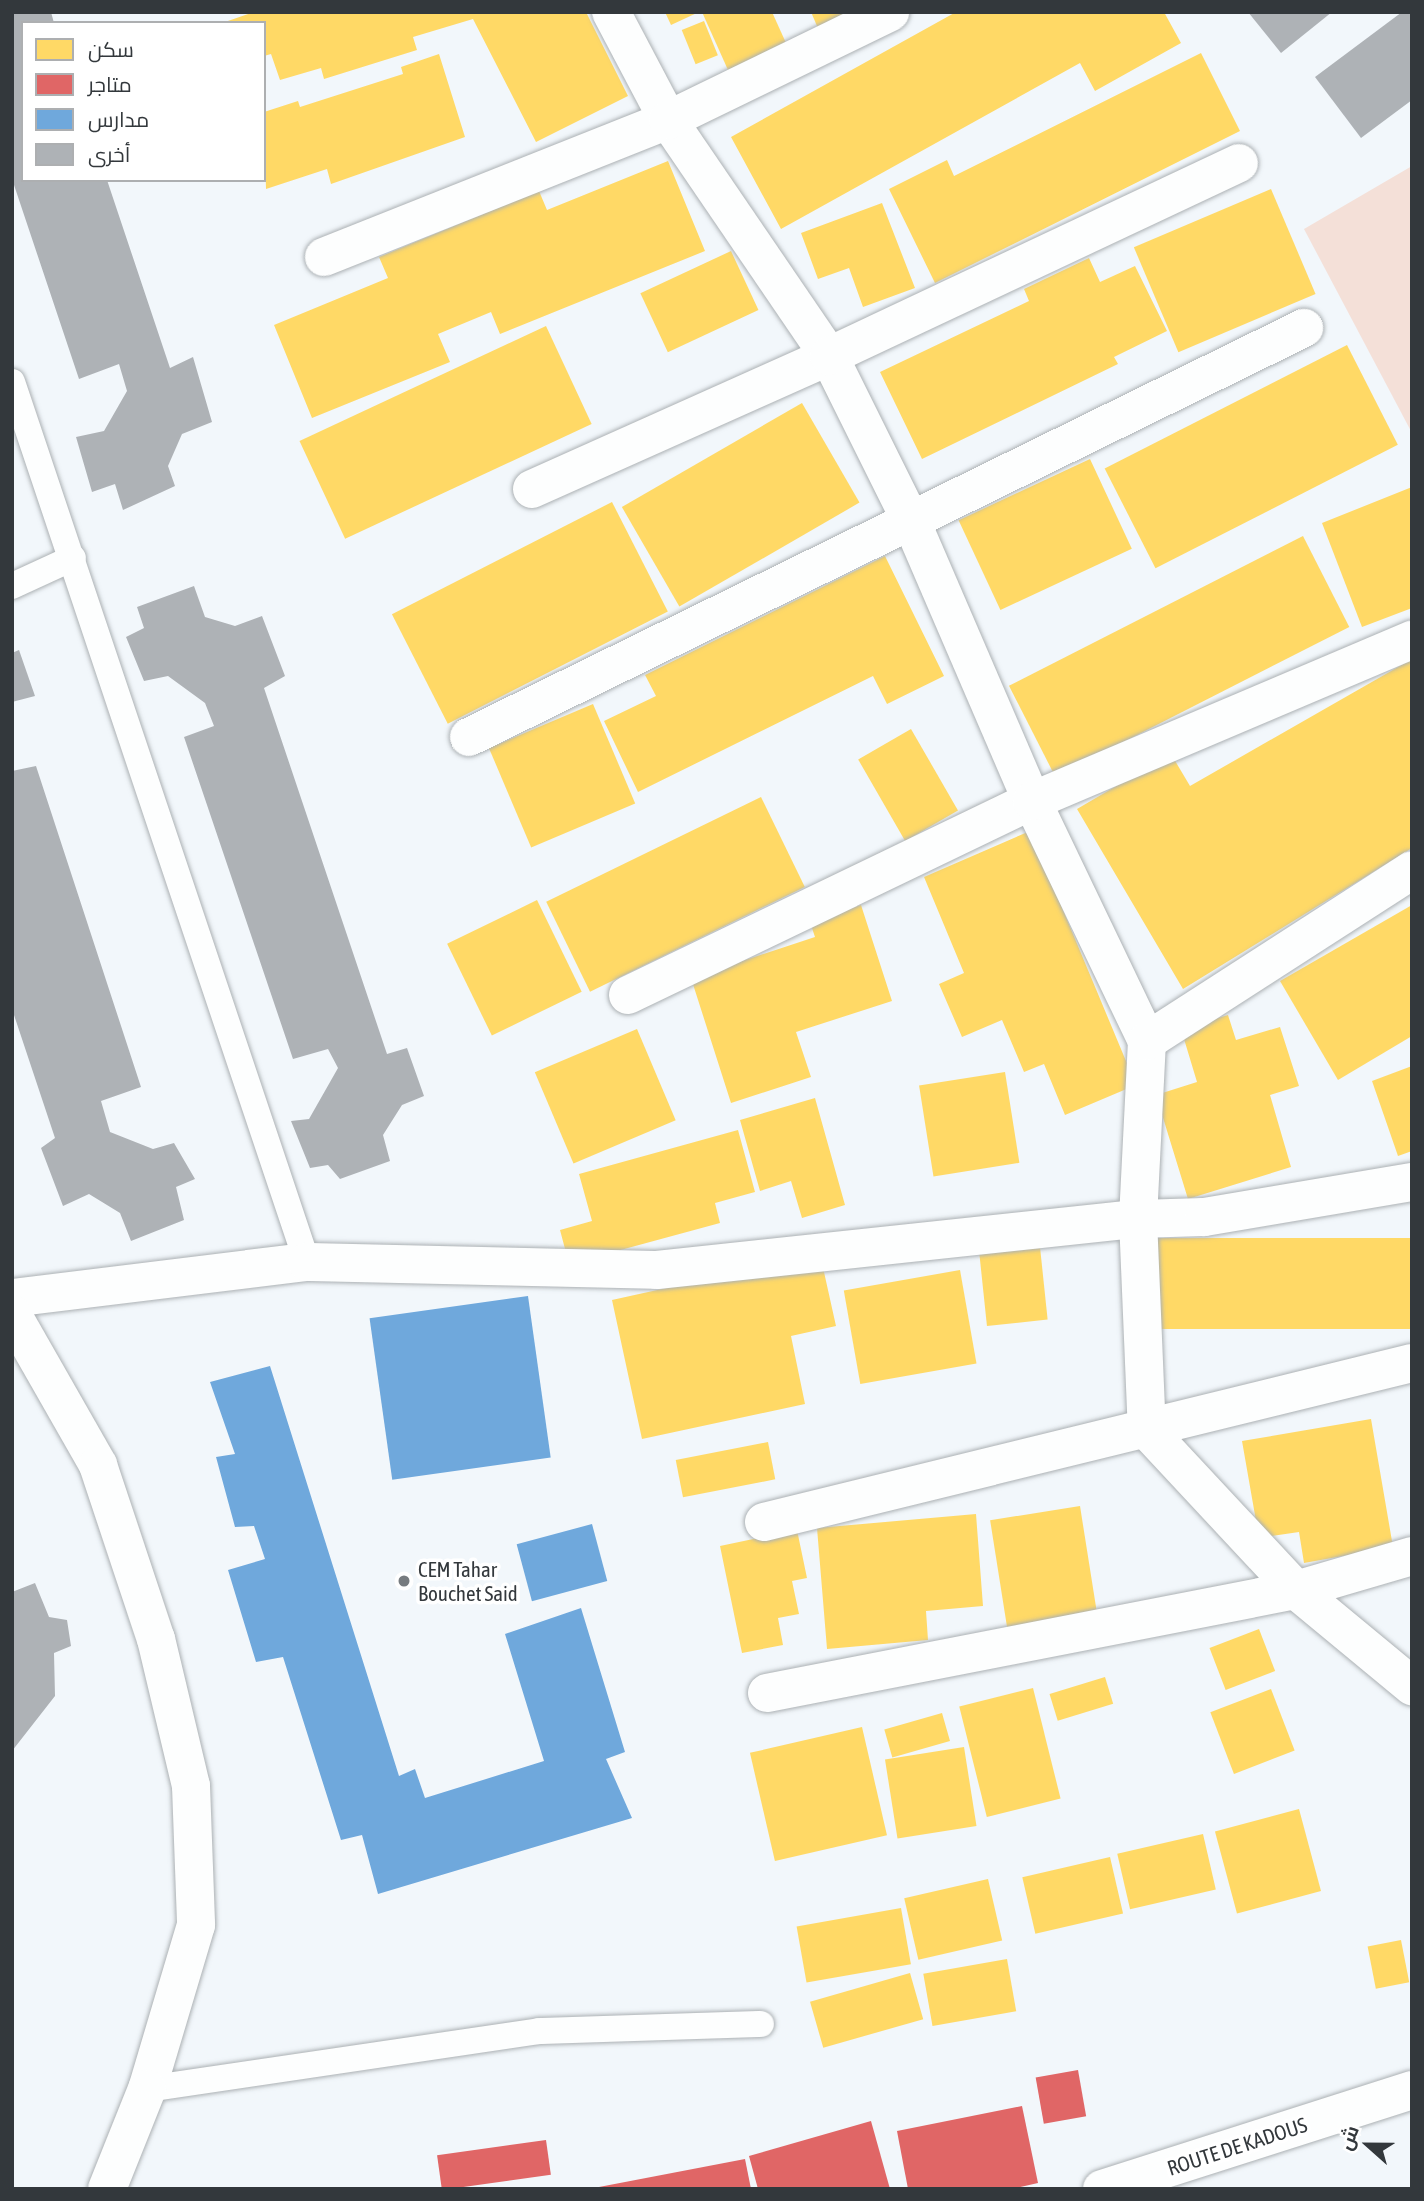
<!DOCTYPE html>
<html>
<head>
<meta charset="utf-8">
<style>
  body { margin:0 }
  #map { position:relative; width:1424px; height:2201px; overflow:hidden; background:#f2f7fb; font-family:"Asap Condensed",Cairo,sans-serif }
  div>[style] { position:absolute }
  .green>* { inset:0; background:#f4e0d8 }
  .homes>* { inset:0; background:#ffd966; transform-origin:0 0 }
  .shops>* { inset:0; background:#e06666; transform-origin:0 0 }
  .schools>* { inset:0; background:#6fa8dc; transform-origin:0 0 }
  .building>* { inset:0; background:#aeb2b6 }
  .roads { filter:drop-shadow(0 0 2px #acb1b4) drop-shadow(0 0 2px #acb1b4) }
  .lane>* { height:26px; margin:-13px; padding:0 13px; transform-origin:13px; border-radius:13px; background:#fdfefe }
  .street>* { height:38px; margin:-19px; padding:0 19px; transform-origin:19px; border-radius:19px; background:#fdfefe }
  .secondary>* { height:38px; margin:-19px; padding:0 19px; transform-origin:19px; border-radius:19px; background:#fdfefe }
  .dots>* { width:19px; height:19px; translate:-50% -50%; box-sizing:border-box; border:4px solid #fff; border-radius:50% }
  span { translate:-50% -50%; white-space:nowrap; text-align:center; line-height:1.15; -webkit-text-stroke:7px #fff; paint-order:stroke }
  .poi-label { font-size:21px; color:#33383c }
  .left { translate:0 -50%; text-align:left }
  .street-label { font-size:21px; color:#33383c }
  .frame { position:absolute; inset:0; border:14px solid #33383c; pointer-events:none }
  .legend { position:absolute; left:21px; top:21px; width:245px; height:161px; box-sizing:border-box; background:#fff; border:2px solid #adafb1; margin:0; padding:9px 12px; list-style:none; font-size:21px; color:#33383c }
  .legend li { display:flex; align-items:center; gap:14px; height:35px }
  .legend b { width:35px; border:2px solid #adafb1 }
  .north { position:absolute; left:1333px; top:2110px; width:70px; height:70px; -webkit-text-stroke:5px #fff; paint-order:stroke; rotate:291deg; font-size:19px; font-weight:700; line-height:28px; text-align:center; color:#33383c }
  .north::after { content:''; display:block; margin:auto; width:24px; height:32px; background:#33383c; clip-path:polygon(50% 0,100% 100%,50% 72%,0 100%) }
</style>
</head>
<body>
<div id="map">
  <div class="green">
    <div style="clip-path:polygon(1412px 166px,1412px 433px,1304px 229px)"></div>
  </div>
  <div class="homes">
    <div style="clip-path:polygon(254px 12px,586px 12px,628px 96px,536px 142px,473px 19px,413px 37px,417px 50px,324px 79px,321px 68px,280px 80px,271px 54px,264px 56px,264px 23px,222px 23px)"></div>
    <div style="clip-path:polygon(665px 12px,699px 12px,671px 25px)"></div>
    <div style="clip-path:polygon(702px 12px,772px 12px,786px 43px,728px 70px)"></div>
    <div style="clip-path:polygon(811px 12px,864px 12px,820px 33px)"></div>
    <div style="clip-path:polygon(956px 12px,1164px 12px,1181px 43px,1095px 91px,1080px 63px,781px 229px,731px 137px)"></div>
    <div style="left:704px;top:21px;width:37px;height:24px;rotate:68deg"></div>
    <div style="clip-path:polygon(1201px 53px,1240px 131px,935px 283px,889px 189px,947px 160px,954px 176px)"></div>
    <div style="clip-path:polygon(439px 54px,465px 137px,331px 184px,327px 169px,266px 189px,264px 112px,298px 101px,300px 107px,403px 74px,401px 67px)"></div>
    <div style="clip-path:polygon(668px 161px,705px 251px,500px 334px,491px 312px,438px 334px,450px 362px,312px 418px,274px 325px,388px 278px,379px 257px,539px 191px,547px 210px)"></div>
    <div style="left:1271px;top:189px;width:114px;height:149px;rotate:67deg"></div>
    <div style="clip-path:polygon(882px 203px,915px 288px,863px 307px,849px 268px,818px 279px,801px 233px)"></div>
    <div style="left:731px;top:251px;width:65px;height:100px;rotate:65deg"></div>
    <div style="clip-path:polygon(1089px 258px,1100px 282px,1135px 266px,1167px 331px,1114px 357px,1118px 364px,922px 459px,880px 372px,1029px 301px,1024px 289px)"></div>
    <div style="left:546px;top:326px;width:108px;height:272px;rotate:65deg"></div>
    <div style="left:1347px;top:345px;width:112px;height:272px;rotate:63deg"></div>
    <div style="left:802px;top:403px;width:115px;height:208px;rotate:60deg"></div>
    <div style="left:1090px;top:459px;width:99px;height:145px;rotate:65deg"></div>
    <div style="clip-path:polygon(1412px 487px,1412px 608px,1362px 627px,1322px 523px)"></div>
    <div style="left:612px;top:502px;width:123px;height:247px;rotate:63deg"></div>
    <div style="left:1303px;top:536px;width:102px;height:330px;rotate:63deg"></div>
    <div style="clip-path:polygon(885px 556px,944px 676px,887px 704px,873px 676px,638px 792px,604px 721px,656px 696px,645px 675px)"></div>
    <div style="clip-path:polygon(1412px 659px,1412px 848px,1183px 989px,1077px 809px,1171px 754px,1190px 786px)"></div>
    <div style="left:593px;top:704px;width:108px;height:113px;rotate:67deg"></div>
    <div style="left:911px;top:729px;width:94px;height:61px;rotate:60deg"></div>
    <div style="left:761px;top:797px;width:100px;height:239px;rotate:64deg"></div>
    <div style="clip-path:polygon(1030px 831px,1136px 1085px,1065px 1115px,1044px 1064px,1024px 1072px,1002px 1020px,962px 1037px,939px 984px,964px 973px,924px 877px)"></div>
    <div style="left:537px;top:900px;width:102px;height:100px;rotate:64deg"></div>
    <div style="clip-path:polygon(861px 905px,892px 1001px,796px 1032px,811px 1077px,731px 1103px,691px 978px,815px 937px,810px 922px)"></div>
    <div style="clip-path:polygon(1412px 905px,1412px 1036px,1338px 1080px,1280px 981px)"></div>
    <div style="clip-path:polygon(1228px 1015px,1236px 1040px,1280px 1027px,1299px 1086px,1270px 1095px,1291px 1167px,1188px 1199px,1156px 1095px,1197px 1082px,1181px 1029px)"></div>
    <div style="left:637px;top:1029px;width:99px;height:111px;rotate:67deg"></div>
    <div style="clip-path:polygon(1412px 1066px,1412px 1151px,1398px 1156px,1372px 1081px)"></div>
    <div style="left:1005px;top:1072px;width:92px;height:87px;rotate:81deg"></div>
    <div style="clip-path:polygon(815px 1098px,845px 1205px,802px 1218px,791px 1181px,760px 1191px,740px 1120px)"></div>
    <div style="clip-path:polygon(738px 1130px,755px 1192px,715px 1203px,720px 1223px,569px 1264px,560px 1230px,592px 1221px,579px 1174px)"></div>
    <div style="left:1412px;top:1238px;width:91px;height:255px;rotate:90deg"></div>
    <div style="left:1040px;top:1247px;width:73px;height:61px;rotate:84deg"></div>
    <div style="clip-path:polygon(820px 1254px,836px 1326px,791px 1336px,805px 1404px,642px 1439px,612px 1300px)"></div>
    <div style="left:960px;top:1270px;width:95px;height:118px;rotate:80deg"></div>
    <div style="clip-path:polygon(1371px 1419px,1393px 1547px,1304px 1563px,1299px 1532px,1259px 1538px,1242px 1441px)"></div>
    <div style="left:768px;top:1442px;width:38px;height:94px;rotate:79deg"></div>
    <div style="left:1080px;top:1506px;width:117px;height:91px;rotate:81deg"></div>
    <div style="clip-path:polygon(976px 1514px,983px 1606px,926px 1611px,928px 1640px,827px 1649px,817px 1528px)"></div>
    <div style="clip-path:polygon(797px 1530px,807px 1578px,792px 1581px,799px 1614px,778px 1618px,783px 1645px,742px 1653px,720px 1546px)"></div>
    <div style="left:1259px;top:1629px;width:45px;height:53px;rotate:69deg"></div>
    <div style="left:1105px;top:1677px;width:28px;height:58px;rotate:73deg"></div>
    <div style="left:1033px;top:1688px;width:114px;height:76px;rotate:76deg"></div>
    <div style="left:1271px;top:1689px;width:66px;height:65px;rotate:69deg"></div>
    <div style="left:942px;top:1713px;width:29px;height:60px;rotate:74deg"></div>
    <div style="left:862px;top:1727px;width:111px;height:115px;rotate:77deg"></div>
    <div style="left:964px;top:1747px;width:80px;height:80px;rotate:81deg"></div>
    <div style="left:1299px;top:1809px;width:85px;height:87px;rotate:75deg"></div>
    <div style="left:1203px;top:1834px;width:57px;height:88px;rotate:77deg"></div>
    <div style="left:1110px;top:1857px;width:58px;height:90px;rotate:77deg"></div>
    <div style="left:988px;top:1879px;width:63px;height:86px;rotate:77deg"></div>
    <div style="left:901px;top:1908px;width:57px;height:106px;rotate:80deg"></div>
    <div style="left:1401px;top:1940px;width:43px;height:34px;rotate:79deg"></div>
    <div style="left:1007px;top:1959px;width:53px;height:85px;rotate:80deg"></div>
    <div style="left:910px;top:1973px;width:48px;height:104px;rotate:74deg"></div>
  </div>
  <div class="shops">
    <div style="left:1078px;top:2070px;width:47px;height:43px;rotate:80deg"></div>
    <div style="clip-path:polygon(1022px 2106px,1038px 2183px,1011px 2189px,908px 2189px,897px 2131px)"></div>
    <div style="clip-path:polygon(871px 2121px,890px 2189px,758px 2189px,749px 2156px)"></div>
    <div style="left:546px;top:2140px;width:35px;height:110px;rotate:82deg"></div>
    <div style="clip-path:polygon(745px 2159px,751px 2189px,599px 2189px,599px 2187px)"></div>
  </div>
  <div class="schools">
    <div style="left:528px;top:1296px;width:163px;height:160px;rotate:82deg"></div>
    <div style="clip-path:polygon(270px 1366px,399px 1776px,415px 1769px,425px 1798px,544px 1761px,505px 1634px,581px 1608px,625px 1752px,606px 1759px,632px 1818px,378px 1894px,362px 1835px,341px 1840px,283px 1657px,256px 1662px,228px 1570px,265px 1559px,254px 1526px,235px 1527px,216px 1457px,235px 1454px,210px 1382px)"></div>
    <div style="left:592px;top:1524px;width:59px;height:78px;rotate:75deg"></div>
  </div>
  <div class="building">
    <div style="clip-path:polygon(12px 12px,51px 12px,54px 23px,23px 23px,23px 180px,107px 180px,170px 368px,193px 357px,212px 422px,182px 434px,168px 466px,175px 486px,123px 510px,115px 484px,92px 492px,76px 437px,104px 431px,127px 391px,119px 364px,79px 379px,12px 179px)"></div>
    <div style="clip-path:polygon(1248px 12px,1332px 12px,1281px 53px)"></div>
    <div style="clip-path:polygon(1402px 12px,1412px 12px,1412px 100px,1361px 138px,1315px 77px)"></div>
    <div style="clip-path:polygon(194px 586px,205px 617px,235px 626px,262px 616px,285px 676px,264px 688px,387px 1054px,407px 1048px,424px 1096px,402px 1105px,383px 1135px,390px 1161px,340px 1179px,328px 1165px,310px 1168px,291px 1121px,309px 1119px,338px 1068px,328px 1049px,293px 1059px,184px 737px,214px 726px,205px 703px,168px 676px,144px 681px,126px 637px,144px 628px,137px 607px)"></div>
    <div style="clip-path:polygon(19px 650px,35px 696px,12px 702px,12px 653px)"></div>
    <div style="clip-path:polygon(36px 766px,141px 1087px,101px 1101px,110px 1132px,153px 1149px,174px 1143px,195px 1179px,176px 1187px,184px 1220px,131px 1241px,120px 1213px,89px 1194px,63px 1206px,41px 1148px,55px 1138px,12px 1009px,12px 771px)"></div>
    <div style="clip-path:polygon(35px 1583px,49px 1617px,67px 1620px,71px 1646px,54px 1653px,55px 1696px,12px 1751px,12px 1592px)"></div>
  </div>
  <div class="roads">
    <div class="lane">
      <div style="left:12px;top:382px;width:928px;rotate:71.47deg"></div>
      <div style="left:12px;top:586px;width:67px;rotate:-24.7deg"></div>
      <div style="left:147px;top:2089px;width:396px;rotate:-8.4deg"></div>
      <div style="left:539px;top:2031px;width:222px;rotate:-1.8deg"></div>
    </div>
    <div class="street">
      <div style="left:611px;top:12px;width:122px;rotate:62.2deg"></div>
      <div style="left:668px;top:120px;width:286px;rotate:55.7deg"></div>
      <div style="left:829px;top:356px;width:186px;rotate:63.6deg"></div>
      <div style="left:912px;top:523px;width:303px;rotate:66.7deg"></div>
      <div style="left:1032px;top:801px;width:266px;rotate:64.4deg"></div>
      <div style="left:1147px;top:1041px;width:178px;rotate:92.9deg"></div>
      <div style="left:1138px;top:1219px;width:211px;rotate:87.6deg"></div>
      <div style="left:1147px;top:1430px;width:219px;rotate:47deg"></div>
      <div style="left:1296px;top:1590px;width:151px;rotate:39.6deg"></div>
      <div style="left:324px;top:257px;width:370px;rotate:-21.7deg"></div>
      <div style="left:668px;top:120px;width:247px;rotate:-25.9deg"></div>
      <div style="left:532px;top:489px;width:325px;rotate:-24.1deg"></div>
      <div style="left:829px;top:356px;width:453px;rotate:-25.2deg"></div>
      <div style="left:469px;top:737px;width:930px;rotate:-26.1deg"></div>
      <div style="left:628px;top:995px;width:448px;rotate:-25.7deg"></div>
      <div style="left:1032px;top:801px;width:413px;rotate:-23deg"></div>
      <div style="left:1147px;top:1041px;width:315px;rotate:-32.8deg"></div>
      <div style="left:12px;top:1298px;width:297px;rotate:-7deg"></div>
      <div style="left:307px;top:1262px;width:350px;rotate:1.3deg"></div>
      <div style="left:657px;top:1270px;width:484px;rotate:-6.1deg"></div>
      <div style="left:1138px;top:1219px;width:66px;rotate:-1.7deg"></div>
      <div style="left:1204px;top:1217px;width:211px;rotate:-9.6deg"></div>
      <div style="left:764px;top:1522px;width:667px;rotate:-13.79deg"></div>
      <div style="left:767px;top:1693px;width:539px;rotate:-11.02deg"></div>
      <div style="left:1296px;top:1590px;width:121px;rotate:-16.3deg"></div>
    </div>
    <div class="secondary">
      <div style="left:12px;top:1314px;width:174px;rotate:60.3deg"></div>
      <div style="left:98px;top:1465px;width:183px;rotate:71.6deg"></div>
      <div style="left:156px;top:1639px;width:151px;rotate:76.6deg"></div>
      <div style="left:191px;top:1786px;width:139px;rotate:87.9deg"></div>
      <div style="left:196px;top:1925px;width:171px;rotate:106.6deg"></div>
      <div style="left:147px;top:2089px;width:108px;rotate:111.8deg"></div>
      <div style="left:1102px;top:2189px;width:325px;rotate:-17.7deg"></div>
    </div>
  </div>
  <div class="dots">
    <div style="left:404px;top:1581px;background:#767b7f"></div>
  </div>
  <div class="poi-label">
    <span class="left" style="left:418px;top:1581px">CEM Tahar<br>Bouchet Said</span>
  </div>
  <div class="street-label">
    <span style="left:1237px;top:2146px;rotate:-18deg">ROUTE DE KADOUS</span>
  </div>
  <div class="frame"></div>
  <ul class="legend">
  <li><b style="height:19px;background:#ffd966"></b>سكن</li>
  <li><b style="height:19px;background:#e06666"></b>متاجر</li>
  <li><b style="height:19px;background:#6fa8dc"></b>مدارس</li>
  <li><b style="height:19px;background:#aeb2b6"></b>أخرى</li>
  </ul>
  <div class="north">ش</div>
</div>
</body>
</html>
